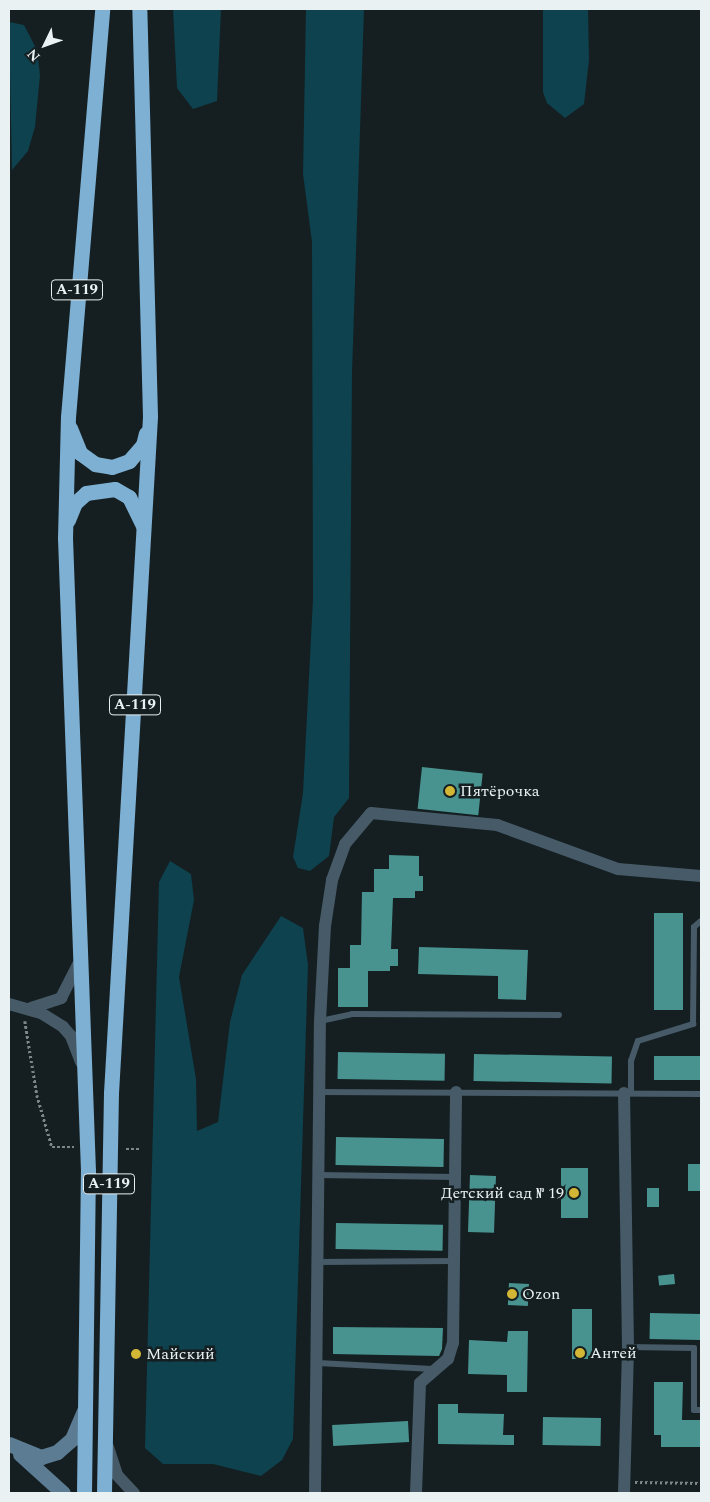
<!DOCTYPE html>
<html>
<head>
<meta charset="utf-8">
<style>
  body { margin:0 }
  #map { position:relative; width:710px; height:1502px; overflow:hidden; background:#151f21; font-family:Spectral,serif }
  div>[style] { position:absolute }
  .green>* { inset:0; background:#0d424e }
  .building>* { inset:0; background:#489390; transform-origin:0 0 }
  .path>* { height:2.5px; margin-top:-1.25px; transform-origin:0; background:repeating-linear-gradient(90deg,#7e8688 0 2.5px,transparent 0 5px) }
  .lane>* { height:6px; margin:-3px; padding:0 3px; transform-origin:3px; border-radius:3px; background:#465a68 }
  .street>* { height:12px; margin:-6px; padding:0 6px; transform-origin:6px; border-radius:6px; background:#465a68 }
  .secondary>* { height:15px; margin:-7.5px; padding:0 7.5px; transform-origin:7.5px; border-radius:7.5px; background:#5c7c93 }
  .highway>* { height:15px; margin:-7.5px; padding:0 7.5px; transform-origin:7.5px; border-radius:7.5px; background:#7db0d3 }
  .dots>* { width:14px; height:14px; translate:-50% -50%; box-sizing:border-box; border:2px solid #151f21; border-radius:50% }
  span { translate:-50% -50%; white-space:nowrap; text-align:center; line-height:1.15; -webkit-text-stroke:5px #151f21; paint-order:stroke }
  .shield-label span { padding:1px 4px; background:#151f21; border:1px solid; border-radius:4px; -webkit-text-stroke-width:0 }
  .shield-label { font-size:15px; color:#eaf1f3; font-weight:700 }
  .poi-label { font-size:16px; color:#eaf1f3 }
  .left { translate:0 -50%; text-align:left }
  .right { translate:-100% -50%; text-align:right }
  .frame { position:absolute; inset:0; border:10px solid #eaf1f3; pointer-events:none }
  .north { position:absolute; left:20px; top:20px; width:50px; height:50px; -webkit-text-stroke:4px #151f21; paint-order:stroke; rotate:228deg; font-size:14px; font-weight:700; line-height:20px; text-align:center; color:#eaf1f3 }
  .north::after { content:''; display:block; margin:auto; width:18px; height:22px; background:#eaf1f3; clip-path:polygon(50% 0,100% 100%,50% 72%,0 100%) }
</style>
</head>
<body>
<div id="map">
  <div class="green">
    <div style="clip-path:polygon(173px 9px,221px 9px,217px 101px,193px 109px,177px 88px)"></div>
    <div style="clip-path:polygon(306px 9px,364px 9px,352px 373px,349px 798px,334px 817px,329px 856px,310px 871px,298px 868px,293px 857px,303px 793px,313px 599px,312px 242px,303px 174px)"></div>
    <div style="clip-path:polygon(543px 9px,588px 9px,589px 60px,584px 104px,565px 118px,547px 103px,543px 92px)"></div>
    <div style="clip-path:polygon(9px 22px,24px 25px,37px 50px,40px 75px,35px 127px,28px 151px,12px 170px)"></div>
    <div style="clip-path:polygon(170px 861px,191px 874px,194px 900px,179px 977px,196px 1079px,197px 1131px,218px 1122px,230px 1022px,242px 975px,281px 916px,303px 928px,308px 965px,293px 1439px,282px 1460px,261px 1476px,213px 1464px,163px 1464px,145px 1448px,159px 882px)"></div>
  </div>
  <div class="building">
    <div style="left:422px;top:767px;width:61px;height:42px;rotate:6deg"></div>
    <div style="clip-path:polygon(389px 855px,419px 856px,419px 876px,423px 876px,423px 891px,415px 891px,415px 898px,393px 898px,391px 949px,398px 949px,398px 966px,390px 966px,390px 971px,368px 971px,368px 1007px,338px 1007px,338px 968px,350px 968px,350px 945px,361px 945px,362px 892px,374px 892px,374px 869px,389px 869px)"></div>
    <div style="left:654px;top:913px;width:29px;height:97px"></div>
    <div style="clip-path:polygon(419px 947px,528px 950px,526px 1000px,498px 999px,498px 976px,418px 974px)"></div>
    <div style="left:338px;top:1052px;width:107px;height:27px;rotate:1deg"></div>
    <div style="left:474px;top:1054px;width:138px;height:27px;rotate:1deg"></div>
    <div style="left:654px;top:1056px;width:47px;height:24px"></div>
    <div style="left:336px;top:1137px;width:108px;height:28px;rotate:1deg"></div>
    <div style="left:688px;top:1164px;width:13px;height:27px"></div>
    <div style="left:561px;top:1168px;width:27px;height:50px"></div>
    <div style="left:470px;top:1175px;width:26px;height:57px;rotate:2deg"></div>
    <div style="left:647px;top:1188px;width:12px;height:19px"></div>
    <div style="left:336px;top:1223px;width:107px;height:26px;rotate:1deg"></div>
    <div style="left:674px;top:1274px;width:10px;height:16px;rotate:84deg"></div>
    <div style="left:509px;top:1283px;width:20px;height:22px;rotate:3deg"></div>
    <div style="left:572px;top:1309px;width:20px;height:50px"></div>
    <div style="left:650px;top:1313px;width:51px;height:26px;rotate:1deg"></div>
    <div style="clip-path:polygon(333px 1327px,443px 1328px,442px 1349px,439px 1356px,333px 1354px)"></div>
    <div style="clip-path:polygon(508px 1331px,528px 1331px,527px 1392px,507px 1392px,507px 1375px,468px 1374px,469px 1340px,507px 1342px)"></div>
    <div style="clip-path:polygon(654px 1382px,683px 1382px,682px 1420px,701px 1420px,701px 1447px,661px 1447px,661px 1435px,654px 1435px)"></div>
    <div style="clip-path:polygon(438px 1404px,458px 1404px,458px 1413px,504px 1414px,503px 1435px,514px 1435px,514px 1445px,438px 1444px)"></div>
    <div style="left:543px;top:1417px;width:58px;height:28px;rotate:1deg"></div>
    <div style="left:408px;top:1421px;width:21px;height:76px;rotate:87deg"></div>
  </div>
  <div class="path">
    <div style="left:25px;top:1021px;width:75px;rotate:80.8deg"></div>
    <div style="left:37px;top:1095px;width:54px;rotate:73.9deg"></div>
    <div style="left:52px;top:1147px;width:22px"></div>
    <div style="left:126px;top:1149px;width:13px"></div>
    <div style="left:635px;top:1482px;width:66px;rotate:0.9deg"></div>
  </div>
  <div class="lane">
    <div style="left:320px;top:1021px;width:33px;rotate:-12deg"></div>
    <div style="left:352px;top:1014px;width:207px;rotate:0.3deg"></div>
    <div style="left:319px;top:1092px;width:382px;rotate:0.3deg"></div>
    <div style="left:631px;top:1093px;width:32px;rotate:-90deg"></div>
    <div style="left:631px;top:1061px;width:21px;rotate:-71deg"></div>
    <div style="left:638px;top:1041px;width:58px;rotate:-17.2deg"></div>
    <div style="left:693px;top:1024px;width:97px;rotate:-89.4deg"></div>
    <div style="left:694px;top:927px;width:9px;rotate:-41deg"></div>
    <div style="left:319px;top:1175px;width:136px;rotate:0.8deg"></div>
    <div style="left:318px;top:1262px;width:136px;rotate:-0.4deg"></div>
    <div style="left:628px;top:1347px;width:66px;rotate:0.9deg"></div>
    <div style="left:694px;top:1348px;width:62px;rotate:90deg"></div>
    <div style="left:694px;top:1410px;width:7px"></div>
    <div style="left:318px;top:1363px;width:115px;rotate:3deg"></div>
  </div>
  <div class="street">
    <div style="left:9px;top:1004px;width:33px;rotate:16deg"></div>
    <div style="left:41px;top:1013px;width:26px;rotate:32deg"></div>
    <div style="left:63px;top:1027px;width:12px;rotate:48deg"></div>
    <div style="left:71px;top:1036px;width:28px;rotate:69deg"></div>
    <div style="left:31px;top:1008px;width:32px;rotate:-18deg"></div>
    <div style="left:61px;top:998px;width:37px;rotate:-63deg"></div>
    <div style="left:108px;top:1447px;width:29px;rotate:72deg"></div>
    <div style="left:117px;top:1475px;width:25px;rotate:47deg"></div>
    <div style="left:315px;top:1493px;width:472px;rotate:-89.4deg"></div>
    <div style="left:320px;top:1021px;width:95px;rotate:-87deg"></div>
    <div style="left:325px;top:926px;width:47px;rotate:-81.3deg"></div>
    <div style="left:332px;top:880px;width:38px;rotate:-70deg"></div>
    <div style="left:345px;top:844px;width:40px;rotate:-50deg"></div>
    <div style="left:371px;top:813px;width:127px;rotate:5.4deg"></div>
    <div style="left:497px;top:825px;width:129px;rotate:20deg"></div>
    <div style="left:618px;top:869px;width:83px;rotate:4.8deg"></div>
    <div style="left:416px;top:1493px;width:110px;rotate:-87.9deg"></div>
    <div style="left:420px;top:1383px;width:37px;rotate:-41deg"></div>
    <div style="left:448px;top:1359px;width:17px;rotate:-73deg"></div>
    <div style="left:453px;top:1343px;width:251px;rotate:-89.3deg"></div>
    <div style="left:624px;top:1493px;width:146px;rotate:-88.4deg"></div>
    <div style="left:628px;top:1347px;width:254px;rotate:-90.9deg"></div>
  </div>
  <div class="secondary">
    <div style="left:9px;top:1444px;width:35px;rotate:22deg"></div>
    <div style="left:41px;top:1457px;width:17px;rotate:-17deg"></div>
    <div style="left:57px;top:1452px;width:20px;rotate:-41deg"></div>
    <div style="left:72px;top:1439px;width:30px;rotate:-67deg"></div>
    <div style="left:20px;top:1454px;width:58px;rotate:42.2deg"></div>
  </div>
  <div class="highway">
    <div style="left:70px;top:428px;width:27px;rotate:68deg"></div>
    <div style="left:80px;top:453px;width:19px;rotate:36deg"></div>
    <div style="left:95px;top:464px;width:17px;rotate:10deg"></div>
    <div style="left:112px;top:467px;width:18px;rotate:-19deg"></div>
    <div style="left:129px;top:461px;width:21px;rotate:-49deg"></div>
    <div style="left:143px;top:445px;width:12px;rotate:-76deg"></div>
    <div style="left:68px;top:520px;width:18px;rotate:-68deg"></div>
    <div style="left:75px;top:503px;width:15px;rotate:-42deg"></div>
    <div style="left:86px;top:493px;width:29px;rotate:-8deg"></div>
    <div style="left:115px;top:489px;width:16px;rotate:30deg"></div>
    <div style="left:129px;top:497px;width:32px;rotate:64deg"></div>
    <div style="left:84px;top:1493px;width:322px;rotate:-89.3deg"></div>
    <div style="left:88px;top:1171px;width:633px;rotate:-92.08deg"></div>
    <div style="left:65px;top:538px;width:121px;rotate:-88.6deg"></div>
    <div style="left:68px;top:417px;width:409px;rotate:-85.2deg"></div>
    <div style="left:104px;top:1493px;width:400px;rotate:-89deg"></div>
    <div style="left:111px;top:1093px;width:678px;rotate:-86.7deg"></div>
    <div style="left:150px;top:416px;width:407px;rotate:-91.5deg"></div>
  </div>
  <div class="dots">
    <div style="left:450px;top:791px;background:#d3b635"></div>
    <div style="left:574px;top:1193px;background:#d3b635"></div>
    <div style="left:512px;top:1294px;background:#d3b635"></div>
    <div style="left:580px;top:1353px;background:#d3b635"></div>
    <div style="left:136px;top:1354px;background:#d3b635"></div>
  </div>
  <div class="shield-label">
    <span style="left:77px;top:290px">А-119</span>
    <span style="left:135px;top:705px">А-119</span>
    <span style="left:109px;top:1184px">А-119</span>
  </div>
  <div class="poi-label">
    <span class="left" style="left:460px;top:791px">Пятёрочка</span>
    <span class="right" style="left:564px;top:1193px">Детский сад № 19</span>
    <span class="left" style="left:522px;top:1294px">Ozon</span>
    <span class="left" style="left:590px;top:1353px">Антей</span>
    <span class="left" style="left:146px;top:1354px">Майский</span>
  </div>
  <div class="frame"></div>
  <div class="north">N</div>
</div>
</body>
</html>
